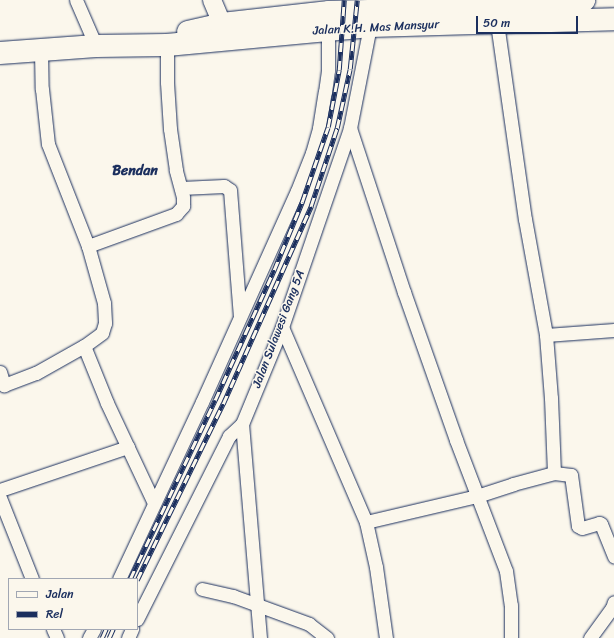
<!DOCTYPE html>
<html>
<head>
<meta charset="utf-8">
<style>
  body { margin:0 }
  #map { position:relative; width:614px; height:638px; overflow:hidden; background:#fbf7ec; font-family:Sriracha,sans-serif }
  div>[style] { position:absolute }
  .roads { filter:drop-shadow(0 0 1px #1b2f5e) drop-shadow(0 0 1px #1b2f5e) }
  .street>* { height:13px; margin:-6.5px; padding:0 6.5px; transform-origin:6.5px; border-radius:6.5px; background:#fbf7ec }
  .secondary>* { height:18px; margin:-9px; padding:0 9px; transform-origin:9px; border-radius:9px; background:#fbf7ec }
  .highway>* { height:22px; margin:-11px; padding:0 11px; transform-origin:11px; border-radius:11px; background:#fbf7ec }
  .rail>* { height:4.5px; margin-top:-2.25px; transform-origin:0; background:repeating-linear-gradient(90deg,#fbf7ec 0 9px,#1b2f5e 0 18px); box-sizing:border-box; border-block:1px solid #1b2f5e }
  span { translate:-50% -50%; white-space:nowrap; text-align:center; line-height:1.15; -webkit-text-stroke:3px #fbf7ec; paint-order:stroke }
  .street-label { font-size:12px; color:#1b2f5e }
  .quarter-label { font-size:14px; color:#1b2f5e; font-weight:700 }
  .legend { position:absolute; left:8px; top:578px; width:130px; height:52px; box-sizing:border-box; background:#fbf7ec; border:1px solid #a1a7b3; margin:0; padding:5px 7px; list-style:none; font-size:12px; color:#1b2f5e }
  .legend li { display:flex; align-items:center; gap:8px; height:20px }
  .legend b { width:20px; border:1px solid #a1a7b3 }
  .scale { position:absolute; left:476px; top:16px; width:102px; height:18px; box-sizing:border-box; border:2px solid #1b2f5e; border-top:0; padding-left:5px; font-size:12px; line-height:14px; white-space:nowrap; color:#1b2f5e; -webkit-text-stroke:3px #fbf7ec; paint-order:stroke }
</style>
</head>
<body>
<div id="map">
  <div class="roads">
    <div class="street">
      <div style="left:76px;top:0;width:50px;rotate:66.5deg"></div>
      <div style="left:497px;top:23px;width:198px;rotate:81.9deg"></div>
      <div style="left:525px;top:219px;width:118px;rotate:79.7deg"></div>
      <div style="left:546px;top:335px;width:63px;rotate:85.5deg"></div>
      <div style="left:551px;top:398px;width:75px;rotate:87.7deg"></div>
      <div style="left:554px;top:473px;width:17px;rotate:7deg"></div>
      <div style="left:571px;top:475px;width:51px;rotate:82.2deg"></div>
      <div style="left:578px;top:526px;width:4px;rotate:27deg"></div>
      <div style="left:582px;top:528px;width:18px;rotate:-16deg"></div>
      <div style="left:599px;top:523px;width:2px;rotate:27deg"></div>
      <div style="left:601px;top:524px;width:35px;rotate:68deg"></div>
      <div style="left:41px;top:50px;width:39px;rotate:89deg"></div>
      <div style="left:42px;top:89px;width:55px;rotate:83.8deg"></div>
      <div style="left:48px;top:144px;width:110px;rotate:68.6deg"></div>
      <div style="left:88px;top:246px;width:59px;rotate:74.3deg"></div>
      <div style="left:104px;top:303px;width:20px;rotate:87deg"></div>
      <div style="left:105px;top:323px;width:10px;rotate:107deg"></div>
      <div style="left:102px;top:333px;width:22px;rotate:144deg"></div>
      <div style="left:84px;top:346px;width:61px;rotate:68deg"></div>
      <div style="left:107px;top:403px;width:110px;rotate:64.8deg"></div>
      <div style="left:350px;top:128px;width:173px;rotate:71.8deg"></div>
      <div style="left:404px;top:292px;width:157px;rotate:70.6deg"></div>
      <div style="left:456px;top:440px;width:140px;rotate:69.1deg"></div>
      <div style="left:506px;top:571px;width:34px;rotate:82deg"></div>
      <div style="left:511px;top:605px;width:33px;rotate:90deg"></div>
      <div style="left:181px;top:188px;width:43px;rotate:-2.7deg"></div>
      <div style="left:224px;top:186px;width:7px;rotate:34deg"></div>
      <div style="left:230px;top:190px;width:126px;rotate:85.5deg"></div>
      <div style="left:88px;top:246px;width:94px;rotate:-20deg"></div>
      <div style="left:176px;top:214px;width:11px;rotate:-49deg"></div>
      <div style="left:183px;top:206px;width:9px;rotate:-90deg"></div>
      <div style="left:183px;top:197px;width:28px;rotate:-105deg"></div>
      <div style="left:176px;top:170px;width:41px;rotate:-98.3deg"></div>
      <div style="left:170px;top:129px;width:47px;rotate:-93.7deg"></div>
      <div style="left:167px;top:82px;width:37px;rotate:-90deg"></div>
      <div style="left:282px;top:327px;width:212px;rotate:66.7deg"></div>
      <div style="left:366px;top:522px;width:46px;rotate:77.5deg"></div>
      <div style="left:376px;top:567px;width:72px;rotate:82deg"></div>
      <div style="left:546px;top:335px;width:68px;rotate:-4.2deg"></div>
      <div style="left:0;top:372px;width:14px;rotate:73deg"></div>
      <div style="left:4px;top:385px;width:34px;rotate:-21deg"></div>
      <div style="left:36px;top:373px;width:55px;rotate:-29.4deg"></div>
      <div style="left:0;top:490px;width:135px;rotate:-18.6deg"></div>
      <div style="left:0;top:498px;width:87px;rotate:68.4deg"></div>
      <div style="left:366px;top:522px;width:114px;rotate:-13.2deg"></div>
      <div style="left:477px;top:496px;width:38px;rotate:-18deg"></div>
      <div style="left:513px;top:484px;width:42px;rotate:-15deg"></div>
      <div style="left:119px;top:579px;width:195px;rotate:-64.9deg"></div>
      <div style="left:202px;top:402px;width:231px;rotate:-65.8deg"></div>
      <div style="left:297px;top:191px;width:41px;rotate:-68.5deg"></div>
      <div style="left:312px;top:153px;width:26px;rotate:-74deg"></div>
      <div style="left:319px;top:128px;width:36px;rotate:-81deg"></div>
      <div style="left:325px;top:92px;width:22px;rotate:-82deg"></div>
      <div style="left:328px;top:70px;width:40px;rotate:-90deg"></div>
      <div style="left:202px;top:589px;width:32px;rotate:13deg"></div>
      <div style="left:233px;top:596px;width:81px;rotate:20.2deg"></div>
      <div style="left:309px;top:624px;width:23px;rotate:38deg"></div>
      <div style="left:137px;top:619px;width:205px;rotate:-63.3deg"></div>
      <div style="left:229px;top:436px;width:18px;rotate:-43deg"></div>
      <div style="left:53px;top:629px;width:10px;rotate:66deg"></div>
      <div style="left:89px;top:638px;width:10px;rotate:-61deg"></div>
      <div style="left:128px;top:638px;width:10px;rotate:-66deg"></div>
      <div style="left:260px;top:638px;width:215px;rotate:-94.8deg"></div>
      <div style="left:242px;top:424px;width:105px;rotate:-67.6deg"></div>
      <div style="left:282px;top:327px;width:210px;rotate:-71.1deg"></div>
      <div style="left:350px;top:128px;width:104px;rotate:-78.9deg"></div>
      <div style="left:590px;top:638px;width:37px;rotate:-54deg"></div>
      <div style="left:612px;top:608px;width:6px;rotate:-72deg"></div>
    </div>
    <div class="secondary">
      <div style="left:212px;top:0;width:39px;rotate:67deg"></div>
    </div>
    <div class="highway">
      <div style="left:188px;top:32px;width:35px;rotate:-13deg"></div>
      <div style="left:222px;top:24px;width:108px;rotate:-6.4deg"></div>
      <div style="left:329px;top:12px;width:233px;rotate:-1.5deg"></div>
      <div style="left:562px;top:6px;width:23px;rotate:-15deg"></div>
      <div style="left:0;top:53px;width:96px;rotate:-4.2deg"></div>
      <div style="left:96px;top:46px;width:71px;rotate:-0.8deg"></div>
      <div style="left:167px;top:45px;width:204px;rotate:-5.3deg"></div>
      <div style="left:370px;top:26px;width:244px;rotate:-1.6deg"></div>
    </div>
  </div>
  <div class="rail">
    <div style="left:130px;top:579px;width:198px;rotate:-64.6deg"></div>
    <div style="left:215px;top:400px;width:143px;rotate:-65.6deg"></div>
    <div style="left:274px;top:270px;width:74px;rotate:-67.6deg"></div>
    <div style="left:302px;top:202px;width:79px;rotate:-70.9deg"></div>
    <div style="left:328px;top:127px;width:58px;rotate:-79.1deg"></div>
    <div style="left:339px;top:70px;width:70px;rotate:-85.9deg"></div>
    <div style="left:137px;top:580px;width:196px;rotate:-64deg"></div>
    <div style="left:223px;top:404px;width:217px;rotate:-66deg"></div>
    <div style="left:311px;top:206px;width:82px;rotate:-71.6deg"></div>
    <div style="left:337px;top:128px;width:60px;rotate:-77.6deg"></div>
    <div style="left:350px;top:69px;width:69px;rotate:-84.2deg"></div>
    <div style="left:102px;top:638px;width:10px;rotate:-66deg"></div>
    <div style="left:109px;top:638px;width:10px;rotate:-66deg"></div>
  </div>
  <div class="street-label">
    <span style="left:376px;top:28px;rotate:-3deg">Jalan K.H. Mas Mansyur</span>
    <span style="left:279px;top:329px;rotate:-69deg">Jalan Sulawesi Gang 5A</span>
  </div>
  <div class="quarter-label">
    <span style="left:135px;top:171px">Bendan</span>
  </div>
  <ul class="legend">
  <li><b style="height:5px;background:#fbf7ec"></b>Jalan</li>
  <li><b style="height:5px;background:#1b2f5e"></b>Rel</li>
  </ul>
  <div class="scale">50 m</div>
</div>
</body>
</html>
